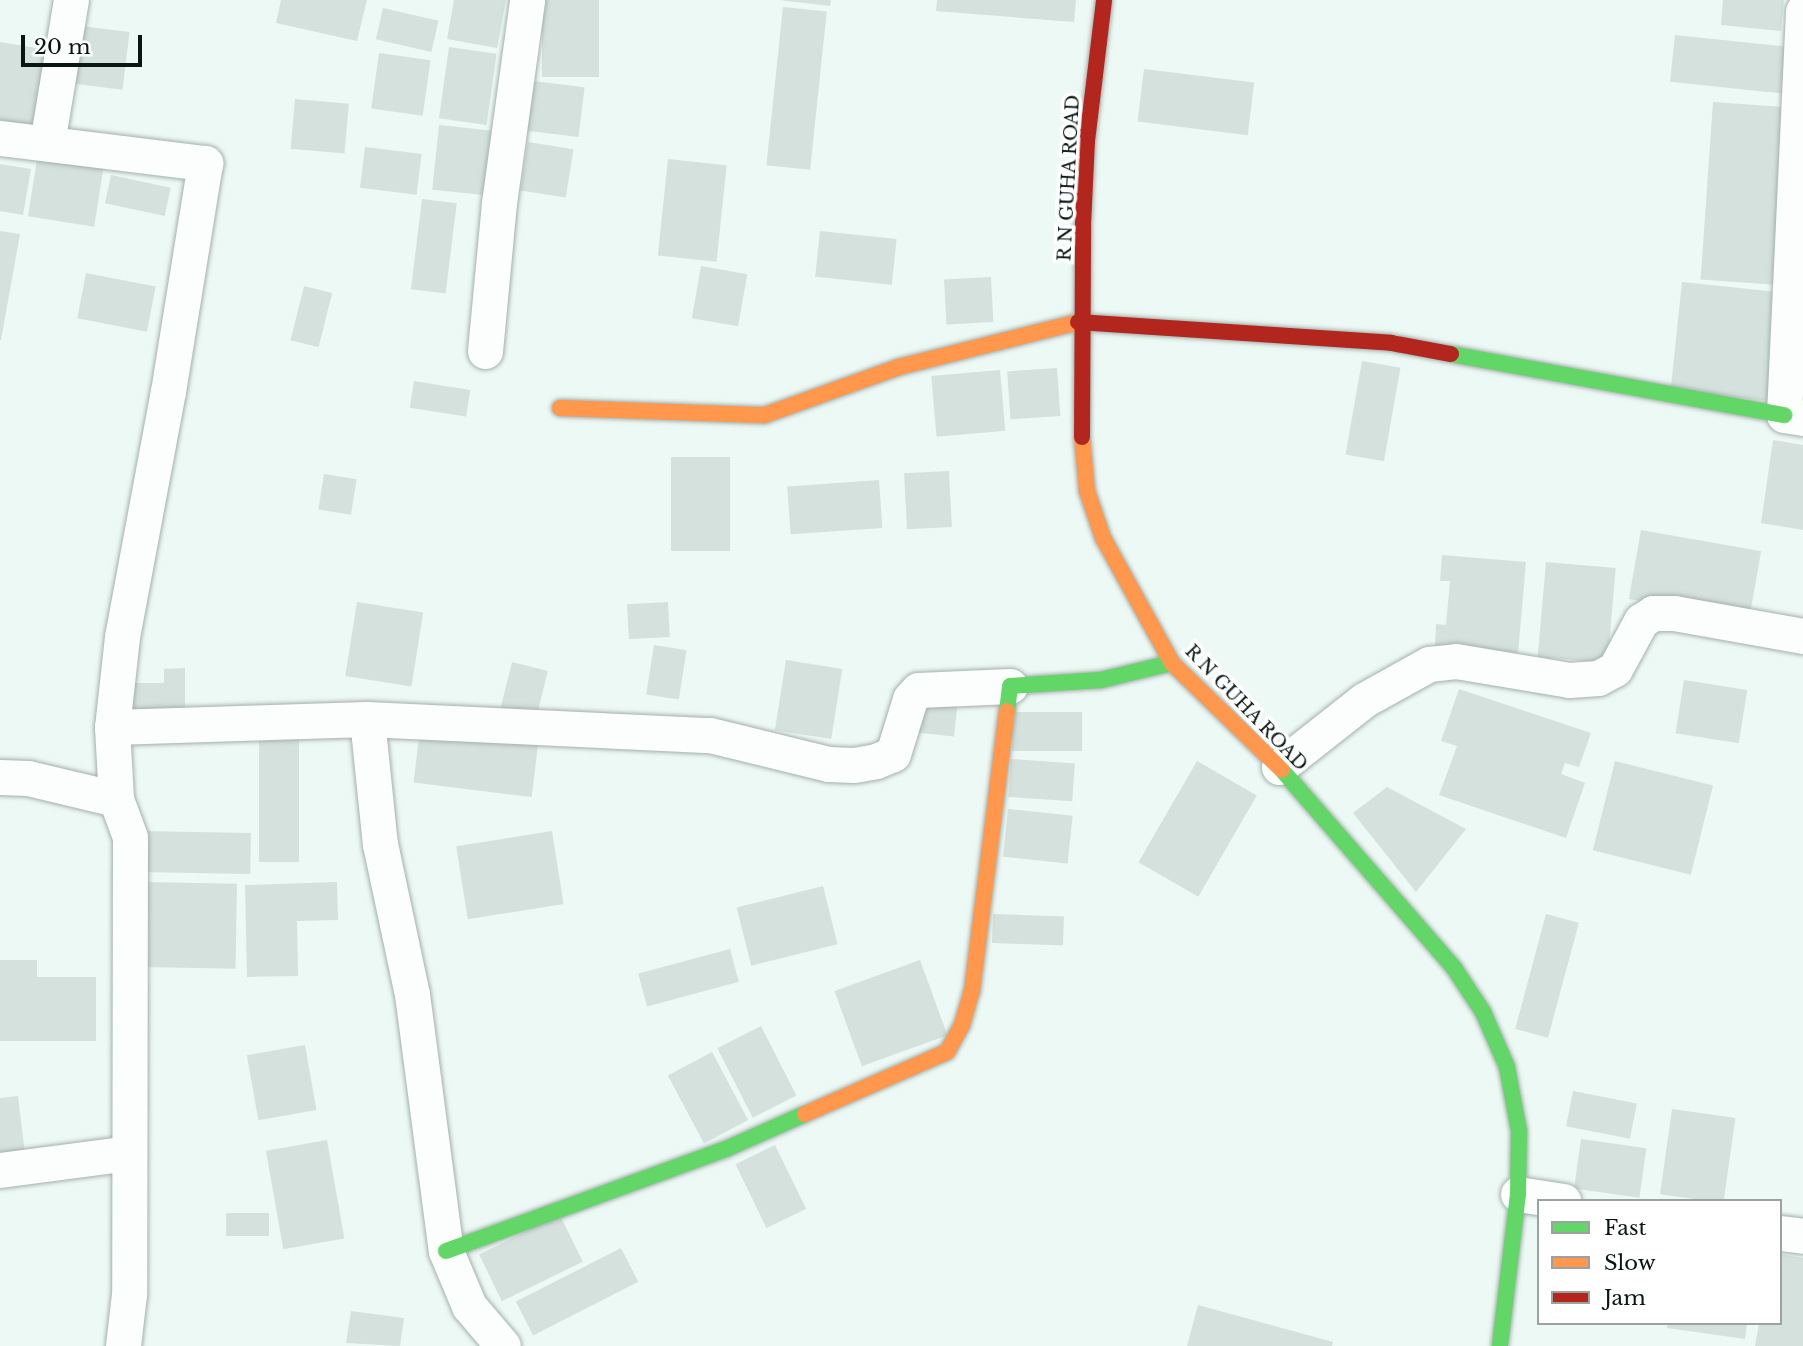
<!DOCTYPE html>
<html>
<head>
<meta charset="utf-8">
<style>
  body { margin:0 }
  #map { position:relative; width:1803px; height:1346px; overflow:hidden; background:#edf9f5; font-family:"Libre Baskerville",serif }
  div>[style] { position:absolute }
  .building>* { inset:0; background:#d4e1dc; transform-origin:0 0 }
  .roads { filter:drop-shadow(0 0 2px #a4b0ac) drop-shadow(0 0 2px #a4b0ac) }
  .street>* { height:35px; margin:-17.5px; padding:0 17.5px; transform-origin:17.5px; border-radius:17.5px; background:#fcfefe }
  .fast>* { height:16px; margin:-8px; padding:0 8px; transform-origin:8px; border-radius:8px; background:#63d668 }
  .slow>* { height:16px; margin:-8px; padding:0 8px; transform-origin:8px; border-radius:8px; background:#ff974d }
  .jam>* { height:16px; margin:-8px; padding:0 8px; transform-origin:8px; border-radius:8px; background:#b3261e }
  span { translate:-50% -50%; white-space:nowrap; text-align:center; line-height:1.15; -webkit-text-stroke:7px #fff; paint-order:stroke }
  .street-label { font-size:18px; color:#091713 }
  .legend { position:absolute; left:1537px; top:1199px; width:245px; height:126px; box-sizing:border-box; background:#fff; border:2px solid #9da2a1; margin:0; padding:9px 12px; list-style:none; font-size:21px; color:#091713 }
  .legend li { display:flex; align-items:center; gap:14px; height:35px }
  .legend b { width:35px; border:2px solid #9da2a1 }
  .scale { position:absolute; left:21px; top:35px; width:121px; height:32px; box-sizing:border-box; border:4px solid #091713; border-top:0; padding-left:9px; font-size:21px; line-height:24px; white-space:nowrap; color:#091713; -webkit-text-stroke:5px #fff; paint-order:stroke }
</style>
</head>
<body>
<div id="map">
  <div class="building">
    <div style="clip-path:polygon(281px 0,367px 0,357px 41px,276px 23px)"></div>
    <div style="clip-path:polygon(454px 0,506px 0,497px 48px,447px 39px)"></div>
    <div style="left:542px;top:0;width:57px;height:77px"></div>
    <div style="clip-path:polygon(779px 0,831px 0,830px 6px)"></div>
    <div style="clip-path:polygon(937px 0,1076px 0,1074px 22px,936px 11px)"></div>
    <div style="clip-path:polygon(1723px 0,1784px 0,1781px 31px,1721px 25px)"></div>
    <div style="left:783px;top:7px;width:44px;height:159px;rotate:6deg"></div>
    <div style="left:383px;top:8px;width:57px;height:32px;rotate:13deg"></div>
    <div style="left:72px;top:25px;width:58px;height:58px;rotate:7deg"></div>
    <div style="left:1675px;top:35px;width:112px;height:47px;rotate:6deg"></div>
    <div style="clip-path:polygon(0 42px,54px 51px,40px 135px,0 128px)"></div>
    <div style="left:449px;top:47px;width:48px;height:72px;rotate:8deg"></div>
    <div style="left:379px;top:53px;width:52px;height:56px;rotate:8deg"></div>
    <div style="left:1144px;top:69px;width:111px;height:53px;rotate:7deg"></div>
    <div style="left:533px;top:81px;width:52px;height:50px;rotate:7deg"></div>
    <div style="left:295px;top:99px;width:54px;height:50px;rotate:5deg"></div>
    <div style="left:1713px;top:102px;width:75px;height:178px;rotate:4deg"></div>
    <div style="left:439px;top:125px;width:54px;height:65px;rotate:6deg"></div>
    <div style="left:528px;top:142px;width:46px;height:49px;rotate:9deg"></div>
    <div style="left:365px;top:147px;width:57px;height:41px;rotate:7deg"></div>
    <div style="left:38px;top:153px;width:67px;height:64px;rotate:9deg"></div>
    <div style="left:668px;top:159px;width:59px;height:97px;rotate:6deg"></div>
    <div style="clip-path:polygon(0 164px,31px 169px,23px 215px,0 211px)"></div>
    <div style="left:111px;top:175px;width:61px;height:29px;rotate:12deg"></div>
    <div style="left:422px;top:199px;width:35px;height:91px;rotate:7deg"></div>
    <div style="clip-path:polygon(0 231px,20px 234px,1px 340px,0 340px)"></div>
    <div style="left:820px;top:231px;width:77px;height:46px;rotate:6deg"></div>
    <div style="left:701px;top:266px;width:47px;height:53px;rotate:10deg"></div>
    <div style="left:86px;top:273px;width:71px;height:46px;rotate:11deg"></div>
    <div style="left:991px;top:277px;width:45px;height:47px;rotate:87deg"></div>
    <div style="left:1682px;top:282px;width:101px;height:109px;rotate:6deg"></div>
    <div style="left:304px;top:286px;width:29px;height:56px;rotate:14deg"></div>
    <div style="left:1362px;top:361px;width:39px;height:95px;rotate:10deg"></div>
    <div style="left:1057px;top:368px;width:48px;height:50px;rotate:86deg"></div>
    <div style="left:1000px;top:370px;width:61px;height:69px;rotate:85deg"></div>
    <div style="left:414px;top:381px;width:57px;height:27px;rotate:9deg"></div>
    <div style="clip-path:polygon(1773px 440px,1803px 445px,1803px 530px,1761px 523px)"></div>
    <div style="left:671px;top:457px;width:59px;height:94px"></div>
    <div style="left:949px;top:471px;width:56px;height:45px;rotate:87deg"></div>
    <div style="left:324px;top:474px;width:33px;height:36px;rotate:9deg"></div>
    <div style="left:879px;top:480px;width:48px;height:92px;rotate:86deg"></div>
    <div style="left:1641px;top:530px;width:122px;height:70px;rotate:10deg"></div>
    <div style="clip-path:polygon(1442px 555px,1526px 562px,1518px 653px,1435px 646px,1436px 624px,1446px 625px,1450px 581px,1440px 581px)"></div>
    <div style="left:1546px;top:562px;width:70px;height:95px;rotate:5deg"></div>
    <div style="left:357px;top:602px;width:67px;height:75px;rotate:9deg"></div>
    <div style="left:668px;top:602px;width:35px;height:41px;rotate:87deg"></div>
    <div style="left:654px;top:645px;width:33px;height:50px;rotate:9deg"></div>
    <div style="left:786px;top:660px;width:57px;height:71px;rotate:9deg"></div>
    <div style="left:512px;top:662px;width:37px;height:49px;rotate:14deg"></div>
    <div style="clip-path:polygon(185px 668px,185px 721px,127px 722px,126px 683px,164px 683px,164px 669px)"></div>
    <div style="left:1684px;top:680px;width:64px;height:54px;rotate:9deg"></div>
    <div style="clip-path:polygon(1459px 689px,1591px 733px,1579px 767px,1565px 763px,1561px 774px,1585px 783px,1566px 838px,1439px 795px,1457px 746px,1441px 741px)"></div>
    <div style="left:922px;top:697px;width:36px;height:36px;rotate:6deg"></div>
    <div style="left:1012px;top:712px;width:70px;height:39px"></div>
    <div style="left:420px;top:730px;width:119px;height:53px;rotate:7deg"></div>
    <div style="left:259px;top:737px;width:40px;height:125px"></div>
    <div style="left:1011px;top:759px;width:64px;height:38px;rotate:4deg"></div>
    <div style="left:1197px;top:761px;width:69px;height:117px;rotate:30deg"></div>
    <div style="left:1615px;top:761px;width:101px;height:92px;rotate:14deg"></div>
    <div style="clip-path:polygon(1387px 787px,1466px 829px,1416px 892px,1353px 813px)"></div>
    <div style="left:1008px;top:809px;width:65px;height:48px;rotate:6deg"></div>
    <div style="left:140px;top:831px;width:111px;height:41px;rotate:1deg"></div>
    <div style="left:552px;top:831px;width:74px;height:97px;rotate:81deg"></div>
    <div style="left:142px;top:882px;width:95px;height:85px;rotate:1deg"></div>
    <div style="clip-path:polygon(337px 882px,338px 920px,297px 921px,298px 976px,247px 977px,245px 885px)"></div>
    <div style="left:823px;top:886px;width:60px;height:89px;rotate:76deg"></div>
    <div style="left:993px;top:914px;width:71px;height:29px;rotate:2deg"></div>
    <div style="left:1546px;top:914px;width:34px;height:119px;rotate:15deg"></div>
    <div style="left:730px;top:949px;width:34px;height:95px;rotate:75deg"></div>
    <div style="clip-path:polygon(0 960px,37px 960px,37px 977px,96px 977px,96px 1041px,0 1041px)"></div>
    <div style="left:920px;top:960px;width:80px;height:91px;rotate:70deg"></div>
    <div style="left:761px;top:1026px;width:78px;height:49px;rotate:63deg"></div>
    <div style="left:305px;top:1045px;width:66px;height:59px;rotate:80deg"></div>
    <div style="left:712px;top:1052px;width:77px;height:50px;rotate:62deg"></div>
    <div style="left:1573px;top:1091px;width:65px;height:36px;rotate:11deg"></div>
    <div style="clip-path:polygon(18px 1096px,26px 1162px,0 1165px,0 1098px)"></div>
    <div style="left:1672px;top:1109px;width:64px;height:86px;rotate:8deg"></div>
    <div style="left:1581px;top:1139px;width:66px;height:50px;rotate:8deg"></div>
    <div style="left:327px;top:1140px;width:100px;height:62px;rotate:80deg"></div>
    <div style="left:775px;top:1145px;width:71px;height:44px;rotate:64deg"></div>
    <div style="left:269px;top:1213px;width:23px;height:43px;rotate:90deg"></div>
    <div style="left:560px;top:1215px;width:52px;height:90px;rotate:64deg"></div>
    <div style="left:621px;top:1248px;width:38px;height:118px;rotate:63deg"></div>
    <div style="clip-path:polygon(1780px 1254px,1803px 1258px,1803px 1346px,1755px 1346px,1759px 1323px,1780px 1323px)"></div>
    <div style="clip-path:polygon(1198px 1305px,1333px 1342px,1332px 1346px,1187px 1346px)"></div>
    <div style="clip-path:polygon(351px 1311px,404px 1318px,400px 1346px,346px 1343px)"></div>
    <div style="clip-path:polygon(1668px 1323px,1747px 1323px,1745px 1339px,1667px 1328px)"></div>
  </div>
  <div class="roads">
    <div class="street">
      <div style="left:1803px;top:11px;width:404px;rotate:92.7deg"></div>
      <div style="left:1784px;top:415px;width:19px;rotate:9deg"></div>
      <div style="left:0;top:138px;width:207px;rotate:7deg"></div>
      <div style="left:205px;top:163px;width:231px;rotate:99.2deg"></div>
      <div style="left:168px;top:391px;width:250px;rotate:100.6deg"></div>
      <div style="left:122px;top:637px;width:91px;rotate:96.3deg"></div>
      <div style="left:112px;top:727px;width:72px;rotate:86.8deg"></div>
      <div style="left:47px;top:143px;width:145px;rotate:-80.5deg"></div>
      <div style="left:485px;top:351px;width:149px;rotate:-84.6deg"></div>
      <div style="left:499px;top:203px;width:205px;rotate:-82.1deg"></div>
      <div style="left:367px;top:719px;width:343px;rotate:2.7deg"></div>
      <div style="left:710px;top:735px;width:122px;rotate:13.8deg"></div>
      <div style="left:828px;top:764px;width:26px;rotate:2deg"></div>
      <div style="left:854px;top:765px;width:22px;rotate:-10deg"></div>
      <div style="left:876px;top:761px;width:18px;rotate:-22deg"></div>
      <div style="left:893px;top:754px;width:58px;rotate:-72.8deg"></div>
      <div style="left:910px;top:699px;width:12px;rotate:-48deg"></div>
      <div style="left:918px;top:690px;width:92px;rotate:-2.5deg"></div>
      <div style="left:112px;top:727px;width:255px;rotate:-1.8deg"></div>
      <div style="left:367px;top:719px;width:126px;rotate:84.1deg"></div>
      <div style="left:380px;top:844px;width:153px;rotate:78deg"></div>
      <div style="left:412px;top:994px;width:259px;rotate:82.5deg"></div>
      <div style="left:446px;top:1251px;width:60px;rotate:67.3deg"></div>
      <div style="left:469px;top:1306px;width:52px;rotate:49.6deg"></div>
      <div style="left:1279px;top:767px;width:108px;rotate:-38.2deg"></div>
      <div style="left:1364px;top:700px;width:74px;rotate:-29deg"></div>
      <div style="left:1429px;top:664px;width:27px;rotate:-6deg"></div>
      <div style="left:1456px;top:661px;width:115px;rotate:9.5deg"></div>
      <div style="left:1569px;top:680px;width:29px;rotate:-4deg"></div>
      <div style="left:1598px;top:678px;width:19px;rotate:-28deg"></div>
      <div style="left:1615px;top:669px;width:55px;rotate:-61.6deg"></div>
      <div style="left:1641px;top:621px;width:14px;rotate:-34deg"></div>
      <div style="left:1653px;top:613px;width:21px"></div>
      <div style="left:1674px;top:613px;width:131px;rotate:10.1deg"></div>
      <div style="left:0;top:777px;width:28px;rotate:2deg"></div>
      <div style="left:28px;top:778px;width:90px;rotate:13.4deg"></div>
      <div style="left:116px;top:799px;width:40px;rotate:69.8deg"></div>
      <div style="left:130px;top:837px;width:457px;rotate:90.1deg"></div>
      <div style="left:129px;top:1294px;width:52px;rotate:96.6deg"></div>
      <div style="left:0;top:1170px;width:130px;rotate:-7.5deg"></div>
      <div style="left:1518px;top:1194px;width:46px;rotate:8.8deg"></div>
      <div style="left:1780px;top:1233px;width:23px;rotate:7deg"></div>
    </div>
    <div class="fast">
      <div style="left:1451px;top:354px;width:339px;rotate:10.4deg"></div>
      <div style="left:1007px;top:711px;width:25px;rotate:-83deg"></div>
      <div style="left:1010px;top:686px;width:91px;rotate:-3.8deg"></div>
      <div style="left:1101px;top:680px;width:73px;rotate:-13.5deg"></div>
      <div style="left:1282px;top:770px;width:262px;rotate:49deg"></div>
      <div style="left:1454px;top:968px;width:53px;rotate:56.6deg"></div>
      <div style="left:1483px;top:1012px;width:60px;rotate:66.4deg"></div>
      <div style="left:1507px;top:1067px;width:65px;rotate:79.4deg"></div>
      <div style="left:1519px;top:1131px;width:63px;rotate:90.9deg"></div>
      <div style="left:1518px;top:1194px;width:153px;rotate:96.8deg"></div>
      <div style="left:446px;top:1251px;width:298px;rotate:-20deg"></div>
      <div style="left:726px;top:1149px;width:86px;rotate:-23.9deg"></div>
    </div>
    <div class="slow">
      <div style="left:560px;top:408px;width:205px;rotate:2deg"></div>
      <div style="left:765px;top:415px;width:142px;rotate:-19.7deg"></div>
      <div style="left:899px;top:367px;width:185px;rotate:-14.1deg"></div>
      <div style="left:1082px;top:437px;width:54px;rotate:84.7deg"></div>
      <div style="left:1087px;top:491px;width:50px;rotate:71.2deg"></div>
      <div style="left:1103px;top:538px;width:143px;rotate:61.1deg"></div>
      <div style="left:1172px;top:663px;width:153px;rotate:44.2deg"></div>
      <div style="left:805px;top:1114px;width:155px;rotate:-23.6deg"></div>
      <div style="left:947px;top:1052px;width:31px;rotate:-61deg"></div>
      <div style="left:962px;top:1025px;width:35px;rotate:-74deg"></div>
      <div style="left:972px;top:991px;width:282px;rotate:-82.9deg"></div>
    </div>
    <div class="jam">
      <div style="left:1078px;top:322px;width:314px;rotate:3.8deg"></div>
      <div style="left:1391px;top:343px;width:61px;rotate:10.4deg"></div>
      <div style="left:1082px;top:437px;width:212px;rotate:-89.7deg"></div>
      <div style="left:1083px;top:225px;width:84px;rotate:-87.3deg"></div>
      <div style="left:1087px;top:141px;width:142px;rotate:-83.1deg"></div>
    </div>
  </div>
  <div class="street-label">
    <span style="left:1069px;top:178px;rotate:-87deg">R N GUHA ROAD</span>
    <span style="left:1246px;top:708px;rotate:46deg">R N GUHA ROAD</span>
  </div>
  <ul class="legend">
  <li><b style="height:9px;background:#63d668"></b>Fast</li>
  <li><b style="height:9px;background:#ff974d"></b>Slow</li>
  <li><b style="height:9px;background:#b3261e"></b>Jam</li>
  </ul>
  <div class="scale">20 m</div>
</div>
</body>
</html>
